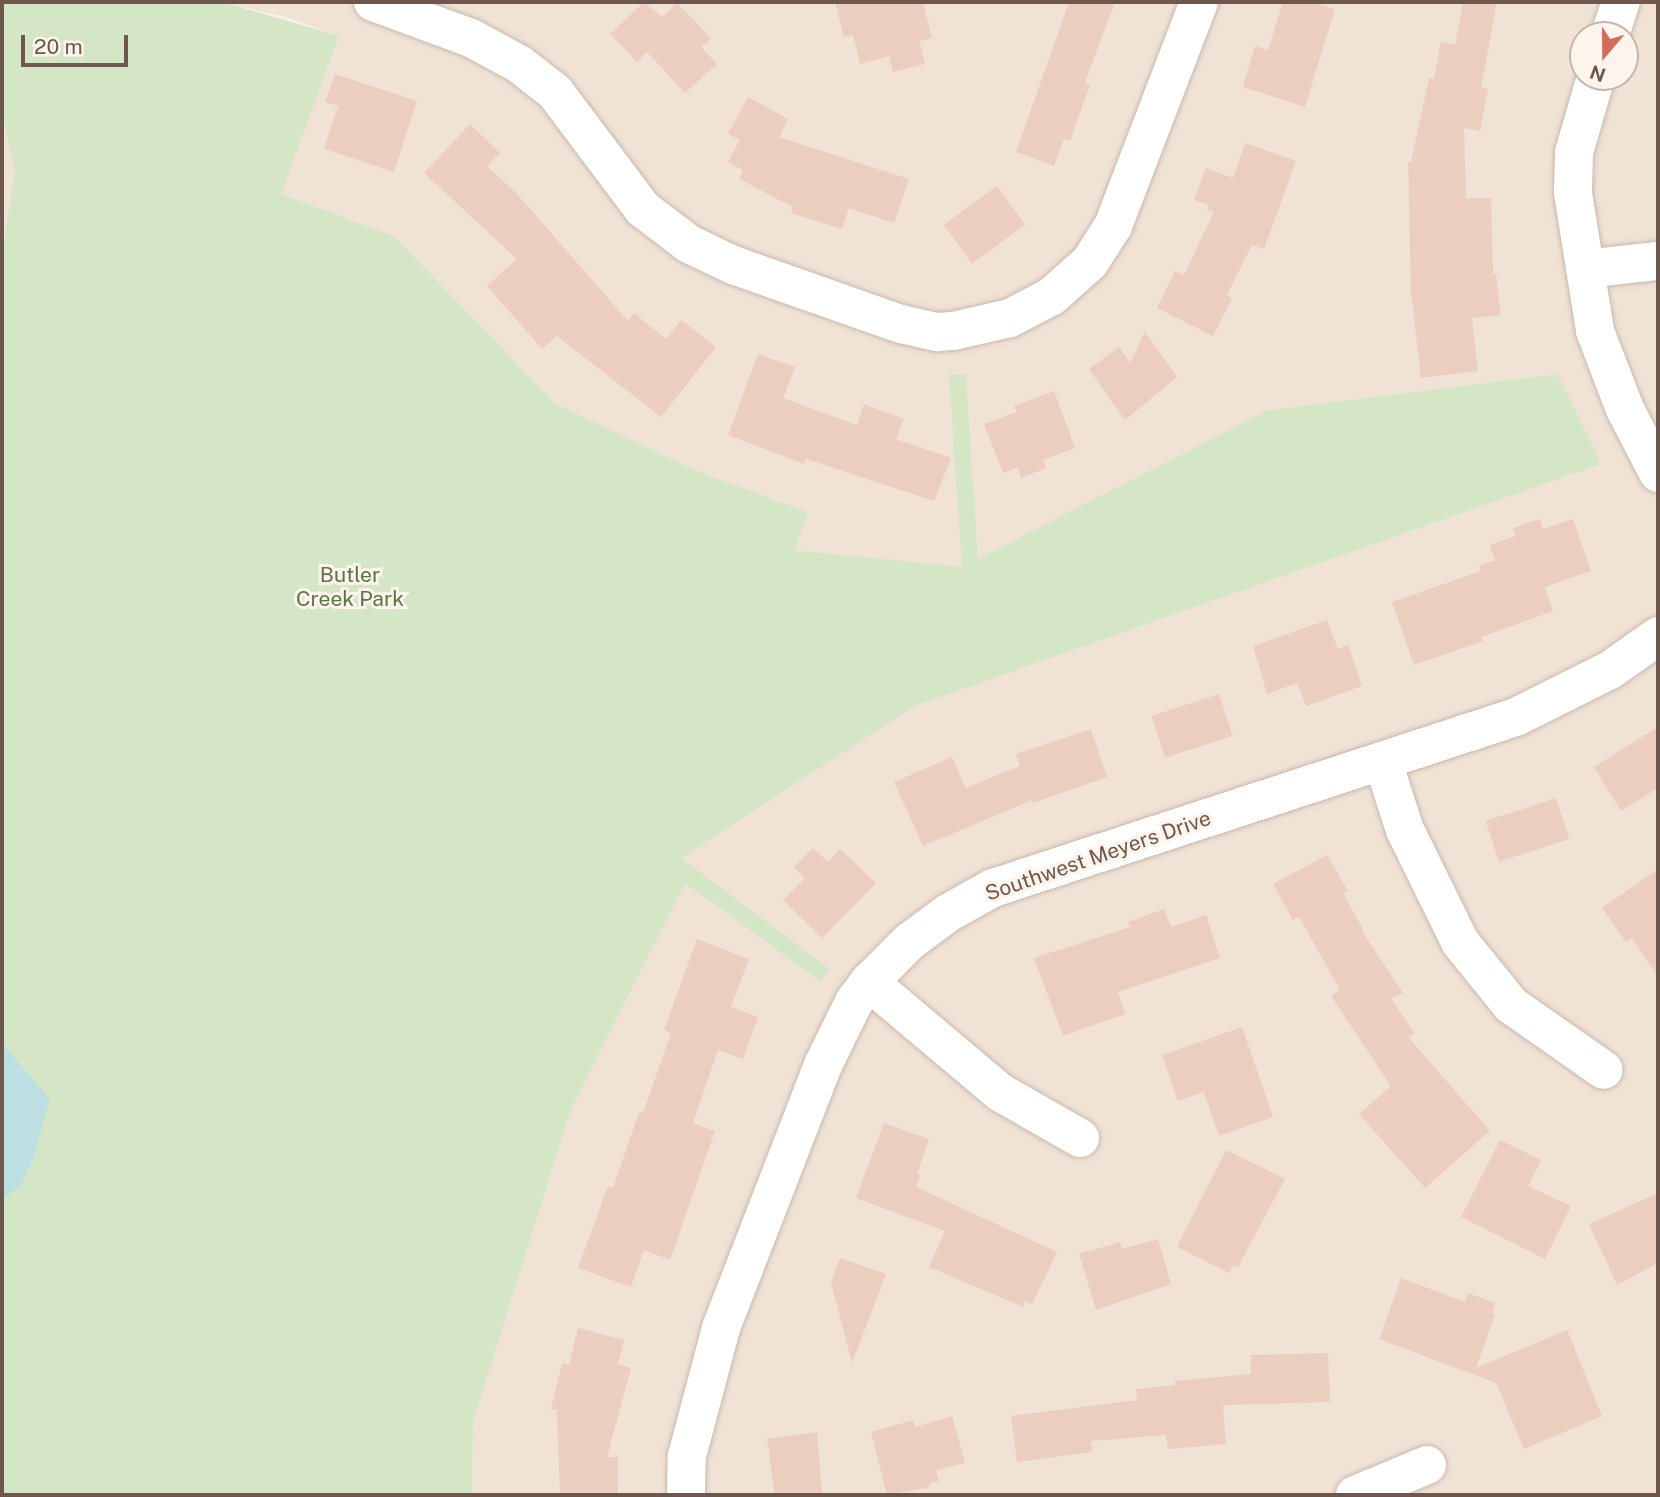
<!DOCTYPE html>
<html>
<head>
<meta charset="utf-8">
<style>
  body { margin:0 }
  #map { position:relative; width:1660px; height:1497px; overflow:hidden; background:#faf0e6; font-family:"Public Sans",sans-serif }
  div>[style] { position:absolute }
  .residential>* { inset:0; background:#f0e2d5 }
  .green>* { inset:0; background:#d5e6c6 }
  .water>* { inset:0; background:#bddfe1 }
  .building>* { inset:0; background:#eccec1; transform-origin:0 0 }
  .roads { filter:drop-shadow(0 0 2px #cab8ad) drop-shadow(0 0 2px #cab8ad) }
  .minor>* { height:38px; margin:-19px; padding:0 19px; transform-origin:19px; border-radius:19px; background:#fff }
  span { translate:-50% -50%; white-space:nowrap; text-align:center; line-height:1.15; -webkit-text-stroke:6px #fdf5ec; paint-order:stroke }
  .park-label { font-size:21px; color:#587547 }
  .street-label { font-size:21px; color:#70574e }
  .frame { position:absolute; inset:0; border:4px solid #70574e; pointer-events:none }
  .north { position:absolute; left:1569px; top:21px; width:70px; height:70px; box-sizing:border-box; background:#fdf5ec; border:2px solid #c5b6ad; border-radius:50%; rotate:200deg; font-size:19px; font-weight:700; line-height:28px; text-align:center; color:#70574e }
  .north::after { content:''; display:block; margin:auto; width:24px; height:32px; background:#d66a58; clip-path:polygon(50% 0,100% 100%,50% 72%,0 100%) }
  .scale { position:absolute; left:21px; top:35px; width:107px; height:32px; box-sizing:border-box; border:4px solid #70574e; border-top:0; padding-left:9px; font-size:21px; line-height:24px; white-space:nowrap; color:#70574e; -webkit-text-stroke:5px #fdf5ec; paint-order:stroke }
</style>
</head>
<body>
<div id="map">
  <div class="residential">
    <div style="clip-path:polygon(evenodd,223px 2px,1658px 2px,1658px 1495px,472px 1495px,473px 1423px,571px 1109px,685px 882px,820px 981px,830px 969px,680px 858px,915px 706px,1601px 464px,1558px 374px,1269px 410px,978px 560px,966px 374px,950px 374px,963px 568px,795px 550px,808px 512px,695px 470px,555px 403px,394px 236px,280px 194px,339px 36px,285px 17px,223px 2px,1583px 35px,1625px 35px,1625px 77px,1583px 77px,1583px 35px)"></div>
    <div style="clip-path:polygon(2px 115px,16px 171px,2px 253px)"></div>
  </div>
  <div class="green">
    <div style="clip-path:polygon(2px 2px,223px 2px,339px 36px,281px 194px,394px 236px,555px 403px,695px 470px,808px 512px,795px 550px,962px 567px,949px 374px,966px 374px,978px 559px,1268px 410px,1558px 374px,1601px 464px,915px 706px,681px 858px,830px 969px,820px 981px,685px 883px,571px 1109px,473px 1423px,472px 1495px,2px 1495px,2px 253px,15px 171px,2px 115px)"></div>
  </div>
  <div class="water">
    <div style="clip-path:polygon(2px 1043px,50px 1099px,34px 1156px,21px 1185px,2px 1200px)"></div>
  </div>
  <div class="building">
    <div style="clip-path:polygon(644px 2px,662px 17px,677px 3px,711px 38px,701px 47px,717px 64px,685px 93px,647px 52px,637px 62px,610px 34px)"></div>
    <div style="clip-path:polygon(835px 2px,923px 2px,932px 38px,919px 41px,925px 64px,893px 72px,889px 56px,860px 64px,853px 35px,844px 37px)"></div>
    <div style="clip-path:polygon(1069px 2px,1115px 2px,1085px 82px,1090px 85px,1070px 141px,1064px 139px,1054px 166px,1016px 152px)"></div>
    <div style="clip-path:polygon(1283px 2px,1313px 2px,1335px 9px,1305px 107px,1243px 87px,1255px 46px,1268px 50px)"></div>
    <div style="clip-path:polygon(1463px 2px,1497px 2px,1481px 88px,1488px 89px,1480px 131px,1464px 128px,1466px 198px,1491px 198px,1493px 275px,1496px 274px,1501px 315px,1472px 318px,1478px 371px,1421px 378px,1411px 292px,1408px 162px,1411px 162px,1429px 78px,1434px 79px,1441px 42px,1455px 45px)"></div>
    <div style="clip-path:polygon(335px 74px,417px 101px,394px 172px,324px 149px,338px 106px,325px 102px)"></div>
    <div style="clip-path:polygon(748px 97px,788px 119px,779px 137px,909px 179px,894px 223px,849px 208px,842px 229px,791px 213px,793px 207px,739px 179px,743px 170px,728px 162px,740px 140px,728px 134px)"></div>
    <div style="clip-path:polygon(470px 124px,500px 153px,487px 166px,517px 194px,628px 321px,634px 313px,666px 339px,681px 320px,716px 347px,661px 417px,557px 336px,542px 349px,487px 286px,517px 259px,424px 173px)"></div>
    <div style="clip-path:polygon(1245px 143px,1296px 161px,1264px 249px,1252px 245px,1227px 295px,1232px 298px,1213px 336px,1157px 308px,1175px 271px,1184px 275px,1214px 212px,1207px 210px,1209px 205px,1194px 200px,1206px 168px,1233px 178px)"></div>
    <div style="left:997px;top:186px;width:48px;height:66px;rotate:54deg"></div>
    <div style="clip-path:polygon(1145px 332px,1177px 377px,1125px 420px,1089px 369px,1119px 347px,1130px 363px)"></div>
    <div style="clip-path:polygon(758px 354px,795px 367px,783px 398px,857px 425px,864px 404px,904px 419px,896px 439px,951px 458px,934px 501px,806px 459px,804px 464px,728px 435px)"></div>
    <div style="clip-path:polygon(1054px 391px,1075px 448px,1043px 460px,1046px 468px,1021px 478px,1018px 467px,1003px 473px,984px 424px,1017px 412px,1014px 406px)"></div>
    <div style="clip-path:polygon(1540px 519px,1543px 529px,1573px 519px,1591px 571px,1545px 587px,1553px 611px,1481px 637px,1483px 641px,1414px 665px,1392px 602px,1481px 571px,1479px 566px,1495px 560px,1489px 545px,1516px 536px,1513px 528px)"></div>
    <div style="clip-path:polygon(1327px 620px,1338px 649px,1348px 645px,1362px 686px,1306px 706px,1297px 683px,1267px 694px,1253px 646px)"></div>
    <div style="left:1219px;top:694px;width:44px;height:71px;rotate:72deg"></div>
    <div style="clip-path:polygon(1658px 727px,1658px 788px,1621px 811px,1594px 767px)"></div>
    <div style="clip-path:polygon(1091px 729px,1107px 777px,1033px 803px,1032px 800px,923px 846px,894px 782px,952px 757px,966px 788px,1020px 766px,1016px 754px)"></div>
    <div style="left:1556px;top:798px;width:43px;height:74px;rotate:72deg"></div>
    <div style="clip-path:polygon(813px 848px,828px 862px,840px 849px,876px 883px,822px 938px,783px 900px,805px 878px,794px 867px)"></div>
    <div style="clip-path:polygon(1327px 855px,1348px 891px,1343px 893px,1363px 929px,1361px 930px,1403px 993px,1391px 998px,1414px 1033px,1408px 1037px,1490px 1131px,1425px 1188px,1359px 1114px,1391px 1086px,1331px 996px,1340px 990px,1299px 917px,1293px 920px,1273px 884px)"></div>
    <div style="clip-path:polygon(1658px 869px,1658px 976px,1632px 938px,1626px 942px,1602px 908px)"></div>
    <div style="clip-path:polygon(1164px 909px,1171px 927px,1206px 915px,1220px 958px,1118px 992px,1125px 1014px,1063px 1036px,1034px 958px,1130px 927px,1128px 922px)"></div>
    <div style="clip-path:polygon(697px 939px,749px 959px,731px 1007px,758px 1017px,743px 1059px,718px 1050px,693px 1123px,715px 1131px,670px 1260px,644px 1250px,631px 1287px,578px 1268px,608px 1186px,613px 1188px,639px 1112px,643px 1113px,671px 1033px,664px 1030px)"></div>
    <div style="clip-path:polygon(1242px 1027px,1273px 1117px,1219px 1136px,1204px 1092px,1178px 1101px,1162px 1055px)"></div>
    <div style="clip-path:polygon(884px 1123px,929px 1139px,917px 1174px,920px 1175px,916px 1187px,1057px 1252px,1032px 1304px,1025px 1301px,1023px 1307px,929px 1267px,945px 1231px,856px 1198px)"></div>
    <div style="clip-path:polygon(1500px 1140px,1541px 1160px,1528px 1186px,1571px 1206px,1545px 1259px,1461px 1217px)"></div>
    <div style="clip-path:polygon(1226px 1150px,1285px 1179px,1238px 1267px,1233px 1265px,1229px 1273px,1177px 1247px)"></div>
    <div style="clip-path:polygon(1658px 1193px,1658px 1263px,1617px 1285px,1589px 1224px)"></div>
    <div style="clip-path:polygon(1158px 1239px,1171px 1284px,1096px 1310px,1079px 1254px,1120px 1242px,1122px 1249px)"></div>
    <div style="clip-path:polygon(840px 1258px,886px 1274px,852px 1363px,831px 1283px)"></div>
    <div style="clip-path:polygon(1401px 1278px,1465px 1302px,1468px 1293px,1495px 1303px,1492px 1313px,1495px 1315px,1476px 1368px,1567px 1330px,1602px 1416px,1524px 1449px,1496px 1383px,1379px 1339px)"></div>
    <div style="clip-path:polygon(578px 1328px,624px 1340px,618px 1364px,631px 1368px,607px 1457px,618px 1457px,618px 1495px,560px 1495px,557px 1410px,551px 1409px,562px 1363px,569px 1365px)"></div>
    <div style="clip-path:polygon(1328px 1353px,1330px 1402px,1223px 1405px,1226px 1444px,1168px 1449px,1166px 1435px,1091px 1441px,1092px 1452px,1017px 1462px,1011px 1416px,1137px 1400px,1136px 1389px,1175px 1385px,1175px 1381px,1251px 1374px,1251px 1355px)"></div>
    <div style="clip-path:polygon(952px 1416px,965px 1463px,936px 1470px,939px 1481px,930px 1483px,930px 1487px,887px 1495px,871px 1432px,913px 1420px,915px 1427px)"></div>
    <div style="clip-path:polygon(817px 1432px,822px 1495px,775px 1495px,767px 1439px)"></div>
  </div>
  <div class="roads">
    <div class="minor">
      <div style="left:373px;top:2px;width:104px;rotate:20.2deg"></div>
      <div style="left:471px;top:38px;width:55px;rotate:28.4deg"></div>
      <div style="left:519px;top:64px;width:46px;rotate:37.9deg"></div>
      <div style="left:555px;top:92px;width:146px;rotate:53.1deg"></div>
      <div style="left:643px;top:209px;width:58px;rotate:37.3deg"></div>
      <div style="left:689px;top:244px;width:49px;rotate:25.5deg"></div>
      <div style="left:733px;top:265px;width:178px;rotate:19.4deg"></div>
      <div style="left:901px;top:324px;width:37px;rotate:13deg"></div>
      <div style="left:937px;top:332px;width:16px;rotate:-4deg"></div>
      <div style="left:953px;top:331px;width:58px;rotate:-12.8deg"></div>
      <div style="left:1010px;top:318px;width:47px;rotate:-27.6deg"></div>
      <div style="left:1052px;top:296px;width:51px;rotate:-41.8deg"></div>
      <div style="left:1090px;top:262px;width:43px;rotate:-57.4deg"></div>
      <div style="left:1113px;top:226px;width:240px;rotate:-69deg"></div>
      <div style="left:1610px;top:35px;width:35px;rotate:-72deg"></div>
      <div style="left:1596px;top:77px;width:78px;rotate:106.3deg"></div>
      <div style="left:1574px;top:152px;width:41px;rotate:91.4deg"></div>
      <div style="left:1573px;top:193px;width:140px;rotate:80.9deg"></div>
      <div style="left:1595px;top:331px;width:84px;rotate:69deg"></div>
      <div style="left:1625px;top:409px;width:72px;rotate:62.7deg"></div>
      <div style="left:1585px;top:269px;width:73px;rotate:-6.3deg"></div>
      <div style="left:1383px;top:762px;width:71px;rotate:72.1deg"></div>
      <div style="left:1405px;top:830px;width:125px;rotate:63.8deg"></div>
      <div style="left:1460px;top:942px;width:81px;rotate:51deg"></div>
      <div style="left:1511px;top:1005px;width:113px;rotate:35deg"></div>
      <div style="left:869px;top:982px;width:172px;rotate:40.1deg"></div>
      <div style="left:1001px;top:1093px;width:91px;rotate:29.7deg"></div>
      <div style="left:686px;top:1495px;width:39px;rotate:-89deg"></div>
      <div style="left:687px;top:1456px;width:132px;rotate:-75.1deg"></div>
      <div style="left:721px;top:1328px;width:282px;rotate:-68.8deg"></div>
      <div style="left:823px;top:1065px;width:70px;rotate:-63.8deg"></div>
      <div style="left:854px;top:1002px;width:25px;rotate:-53deg"></div>
      <div style="left:869px;top:982px;width:57px;rotate:-45deg"></div>
      <div style="left:909px;top:942px;width:49px;rotate:-36.6deg"></div>
      <div style="left:948px;top:913px;width:51px;rotate:-29.1deg"></div>
      <div style="left:993px;top:888px;width:550px;rotate:-18.11deg"></div>
      <div style="left:1516px;top:717px;width:105px;rotate:-26.6deg"></div>
      <div style="left:1610px;top:670px;width:59px;rotate:-35.3deg"></div>
      <div style="left:1355px;top:1495px;width:78px;rotate:-22.6deg"></div>
    </div>
  </div>
  <div class="park-label">
    <span style="left:350px;top:587px">Butler<br>Creek Park</span>
  </div>
  <div class="street-label">
    <span style="left:1098px;top:856px;rotate:-19deg">Southwest Meyers Drive</span>
  </div>
  <div class="frame"></div>
  <div class="north">N</div>
  <div class="scale">20 m</div>
</div>
</body>
</html>
